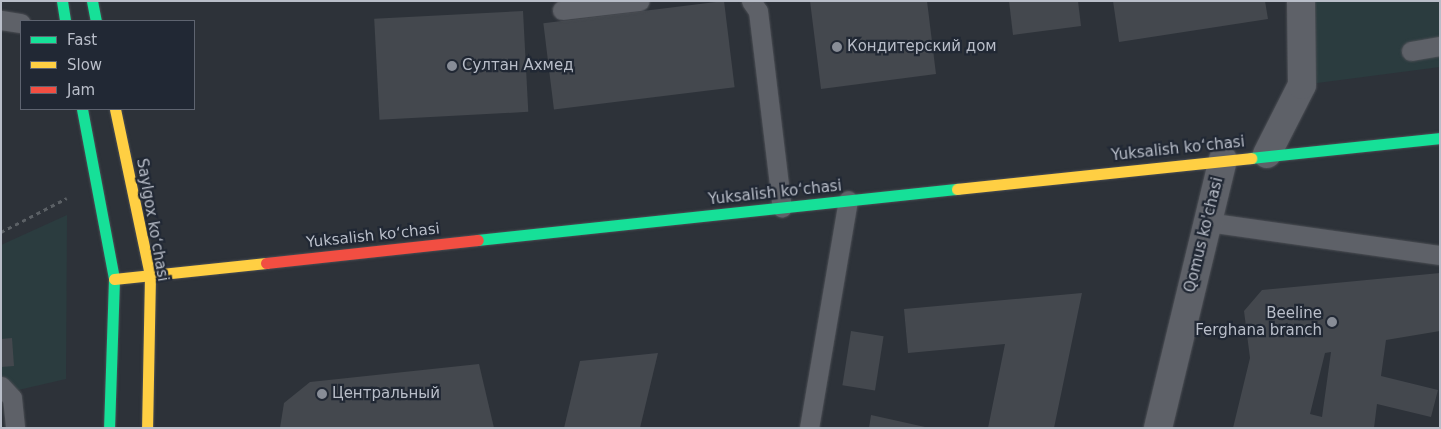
<!DOCTYPE html>
<html>
<head>
<meta charset="utf-8">
<style>
  body { margin:0 }
  #map { position:relative; width:1441px; height:429px; overflow:hidden; background:#2d3239; font-family:"DejaVu Sans",sans-serif }
  div>[style] { position:absolute }
  .green>* { inset:0; background:#2b3c3f }
  .building>* { inset:0; background:#44484e; transform-origin:0 0 }
  .path>* { height:3px; margin-top:-1.5px; transform-origin:0; background:repeating-linear-gradient(90deg,#5b6065 0 4px,transparent 0 8px) }
  .roads { filter:drop-shadow(0 0 1px #4b4e54) drop-shadow(0 0 1px #4b4e54) }
  .lane>* { height:19px; margin:-9.5px; padding:0 9.5px; transform-origin:9.5px; border-radius:9.5px; background:#5e6168 }
  .street>* { height:28px; margin:-14px; padding:0 14px; transform-origin:14px; border-radius:14px; background:#5e6168 }
  .fast>* { height:11px; margin:-5.5px; padding:0 5.5px; transform-origin:5.5px; border-radius:5.5px; background:#16e098 }
  .slow>* { height:11px; margin:-5.5px; padding:0 5.5px; transform-origin:5.5px; border-radius:5.5px; background:#ffcf43 }
  .jam>* { height:11px; margin:-5.5px; padding:0 5.5px; transform-origin:5.5px; border-radius:5.5px; background:#f24e42 }
  .dots>* { width:14px; height:14px; translate:-50% -50%; box-sizing:border-box; border:2px solid #212834; border-radius:50% }
  span { translate:-50% -50%; white-space:nowrap; text-align:center; line-height:1.15; -webkit-text-stroke:4.5px #212834; paint-order:stroke }
  .poi-label { font-size:15px; color:#b9bec9 }
  .left { translate:0 -50%; text-align:left }
  .right { translate:-100% -50%; text-align:right }
  .street-label { font-size:15px; color:#b9bec9 }
  .frame { position:absolute; inset:0; border:2px solid #b9bec9; pointer-events:none }
  .legend { position:absolute; left:20px; top:20px; width:175px; height:90px; box-sizing:border-box; background:#212834; border:1px solid #5e6470; margin:0; padding:6px 9px; list-style:none; font-size:15px; color:#b9bec9 }
  .legend li { display:flex; align-items:center; gap:10px; height:25px }
  .legend b { width:25px; border:1px solid #5e6470 }
</style>
</head>
<body>
<div id="map">
  <div class="green">
    <div style="clip-path:polygon(1301px 1px,1440px 1px,1440px 67px,1302px 85px)"></div>
    <div style="clip-path:polygon(67px 215px,66px 379px,1px 394px,1px 245px)"></div>
  </div>
  <div class="building">
    <div style="left:724px;top:1px;width:87px;height:182px;rotate:83deg"></div>
    <div style="clip-path:polygon(810px 1px,927px 1px,936px 74px,821px 89px)"></div>
    <div style="clip-path:polygon(1009px 1px,1078px 1px,1081px 26px,1013px 35px)"></div>
    <div style="clip-path:polygon(1113px 1px,1265px 1px,1268px 19px,1119px 42px)"></div>
    <div style="left:523px;top:11px;width:101px;height:149px;rotate:87deg"></div>
    <div style="clip-path:polygon(evenodd,1440px 273px,1440px 331px,1386px 340px,1381px 376px,1438px 390px,1431px 417px,1377px 404px,1374px 428px,1233px 428px,1250px 358px,1244px 311px,1262px 290px,1440px 273px,1331px 352px,1322px 417px,1310px 414px,1325px 353px,1331px 352px)"></div>
    <div style="clip-path:polygon(1082px 293px,1054px 428px,988px 428px,1005px 344px,908px 353px,904px 309px)"></div>
    <div style="left:851px;top:331px;width:33px;height:55px;rotate:9deg"></div>
    <div style="clip-path:polygon(12px 338px,14px 366px,1px 367px,1px 339px)"></div>
    <div style="clip-path:polygon(658px 353px,640px 428px,564px 428px,580px 361px)"></div>
    <div style="clip-path:polygon(479px 364px,494px 428px,280px 428px,284px 403px,310px 382px)"></div>
    <div style="clip-path:polygon(871px 415px,925px 427px,924px 428px,869px 428px)"></div>
  </div>
  <div class="path">
    <div style="left:1px;top:232px;width:74px;rotate:-27.3deg"></div>
  </div>
  <div class="roads">
    <div class="lane">
      <div style="left:751px;top:1px;width:12px;rotate:55deg"></div>
      <div style="left:758px;top:11px;width:198px;rotate:83.1deg"></div>
      <div style="left:562px;top:10px;width:78px;rotate:-6.7deg"></div>
      <div style="left:1px;top:20px;width:20px;rotate:9deg"></div>
      <div style="left:1411px;top:51px;width:29px;rotate:-10deg"></div>
      <div style="left:1207px;top:222px;width:235px;rotate:8.1deg"></div>
      <div style="left:1px;top:386px;width:16px;rotate:47deg"></div>
      <div style="left:12px;top:398px;width:30px;rotate:84deg"></div>
      <div style="left:809px;top:428px;width:231px;rotate:-80.3deg"></div>
    </div>
    <div class="street">
      <div style="left:1267px;top:154px;width:77px;rotate:-63.1deg"></div>
      <div style="left:1302px;top:85px;width:84px;rotate:-90.7deg"></div>
      <div style="left:1158px;top:428px;width:276px;rotate:-76.4deg"></div>
    </div>
    <div class="fast">
      <div style="left:62px;top:1px;width:20px;rotate:81deg"></div>
      <div style="left:92px;top:1px;width:20px;rotate:79deg"></div>
      <div style="left:82px;top:109px;width:173px;rotate:79.3deg"></div>
      <div style="left:114px;top:279px;width:149px;rotate:91.9deg"></div>
      <div style="left:1251px;top:158px;width:190px;rotate:-6deg"></div>
      <div style="left:478px;top:240px;width:482px;rotate:-6.1deg"></div>
    </div>
    <div class="slow">
      <div style="left:115px;top:109px;width:170px;rotate:78.1deg"></div>
      <div style="left:150px;top:275px;width:153px;rotate:91.1deg"></div>
      <div style="left:957px;top:189px;width:296px;rotate:-6deg"></div>
      <div style="left:114px;top:279px;width:153px;rotate:-6deg"></div>
    </div>
    <div class="jam">
      <div style="left:266px;top:263px;width:213px;rotate:-6.2deg"></div>
    </div>
  </div>
  <div class="dots">
    <div style="left:837px;top:47px;background:#888d97"></div>
    <div style="left:452px;top:66px;background:#888d97"></div>
    <div style="left:1332px;top:322px;background:#888d97"></div>
    <div style="left:322px;top:394px;background:#888d97"></div>
  </div>
  <div class="poi-label">
    <span class="left" style="left:847px;top:47px">Кондитерский дом</span>
    <span class="left" style="left:462px;top:66px">Султан Ахмед</span>
    <span class="right" style="left:1322px;top:322px">Beeline<br>Ferghana branch</span>
    <span class="left" style="left:332px;top:394px">Центральный</span>
  </div>
  <div class="street-label">
    <span style="left:1178px;top:149px;rotate:-6deg">Yuksalish koʻchasi</span>
    <span style="left:775px;top:193px;rotate:-6deg">Yuksalish koʻchasi</span>
    <span style="left:152px;top:220px;rotate:80deg">Saylgox koʻchasi</span>
    <span style="left:1204px;top:235px;rotate:-76deg">Qomus ko'chasi</span>
    <span style="left:373px;top:236px;rotate:-6deg">Yuksalish koʻchasi</span>
  </div>
  <div class="frame"></div>
  <ul class="legend">
  <li><b style="height:6px;background:#16e098"></b>Fast</li>
  <li><b style="height:6px;background:#ffcf43"></b>Slow</li>
  <li><b style="height:6px;background:#f24e42"></b>Jam</li>
  </ul>
</div>
</body>
</html>
